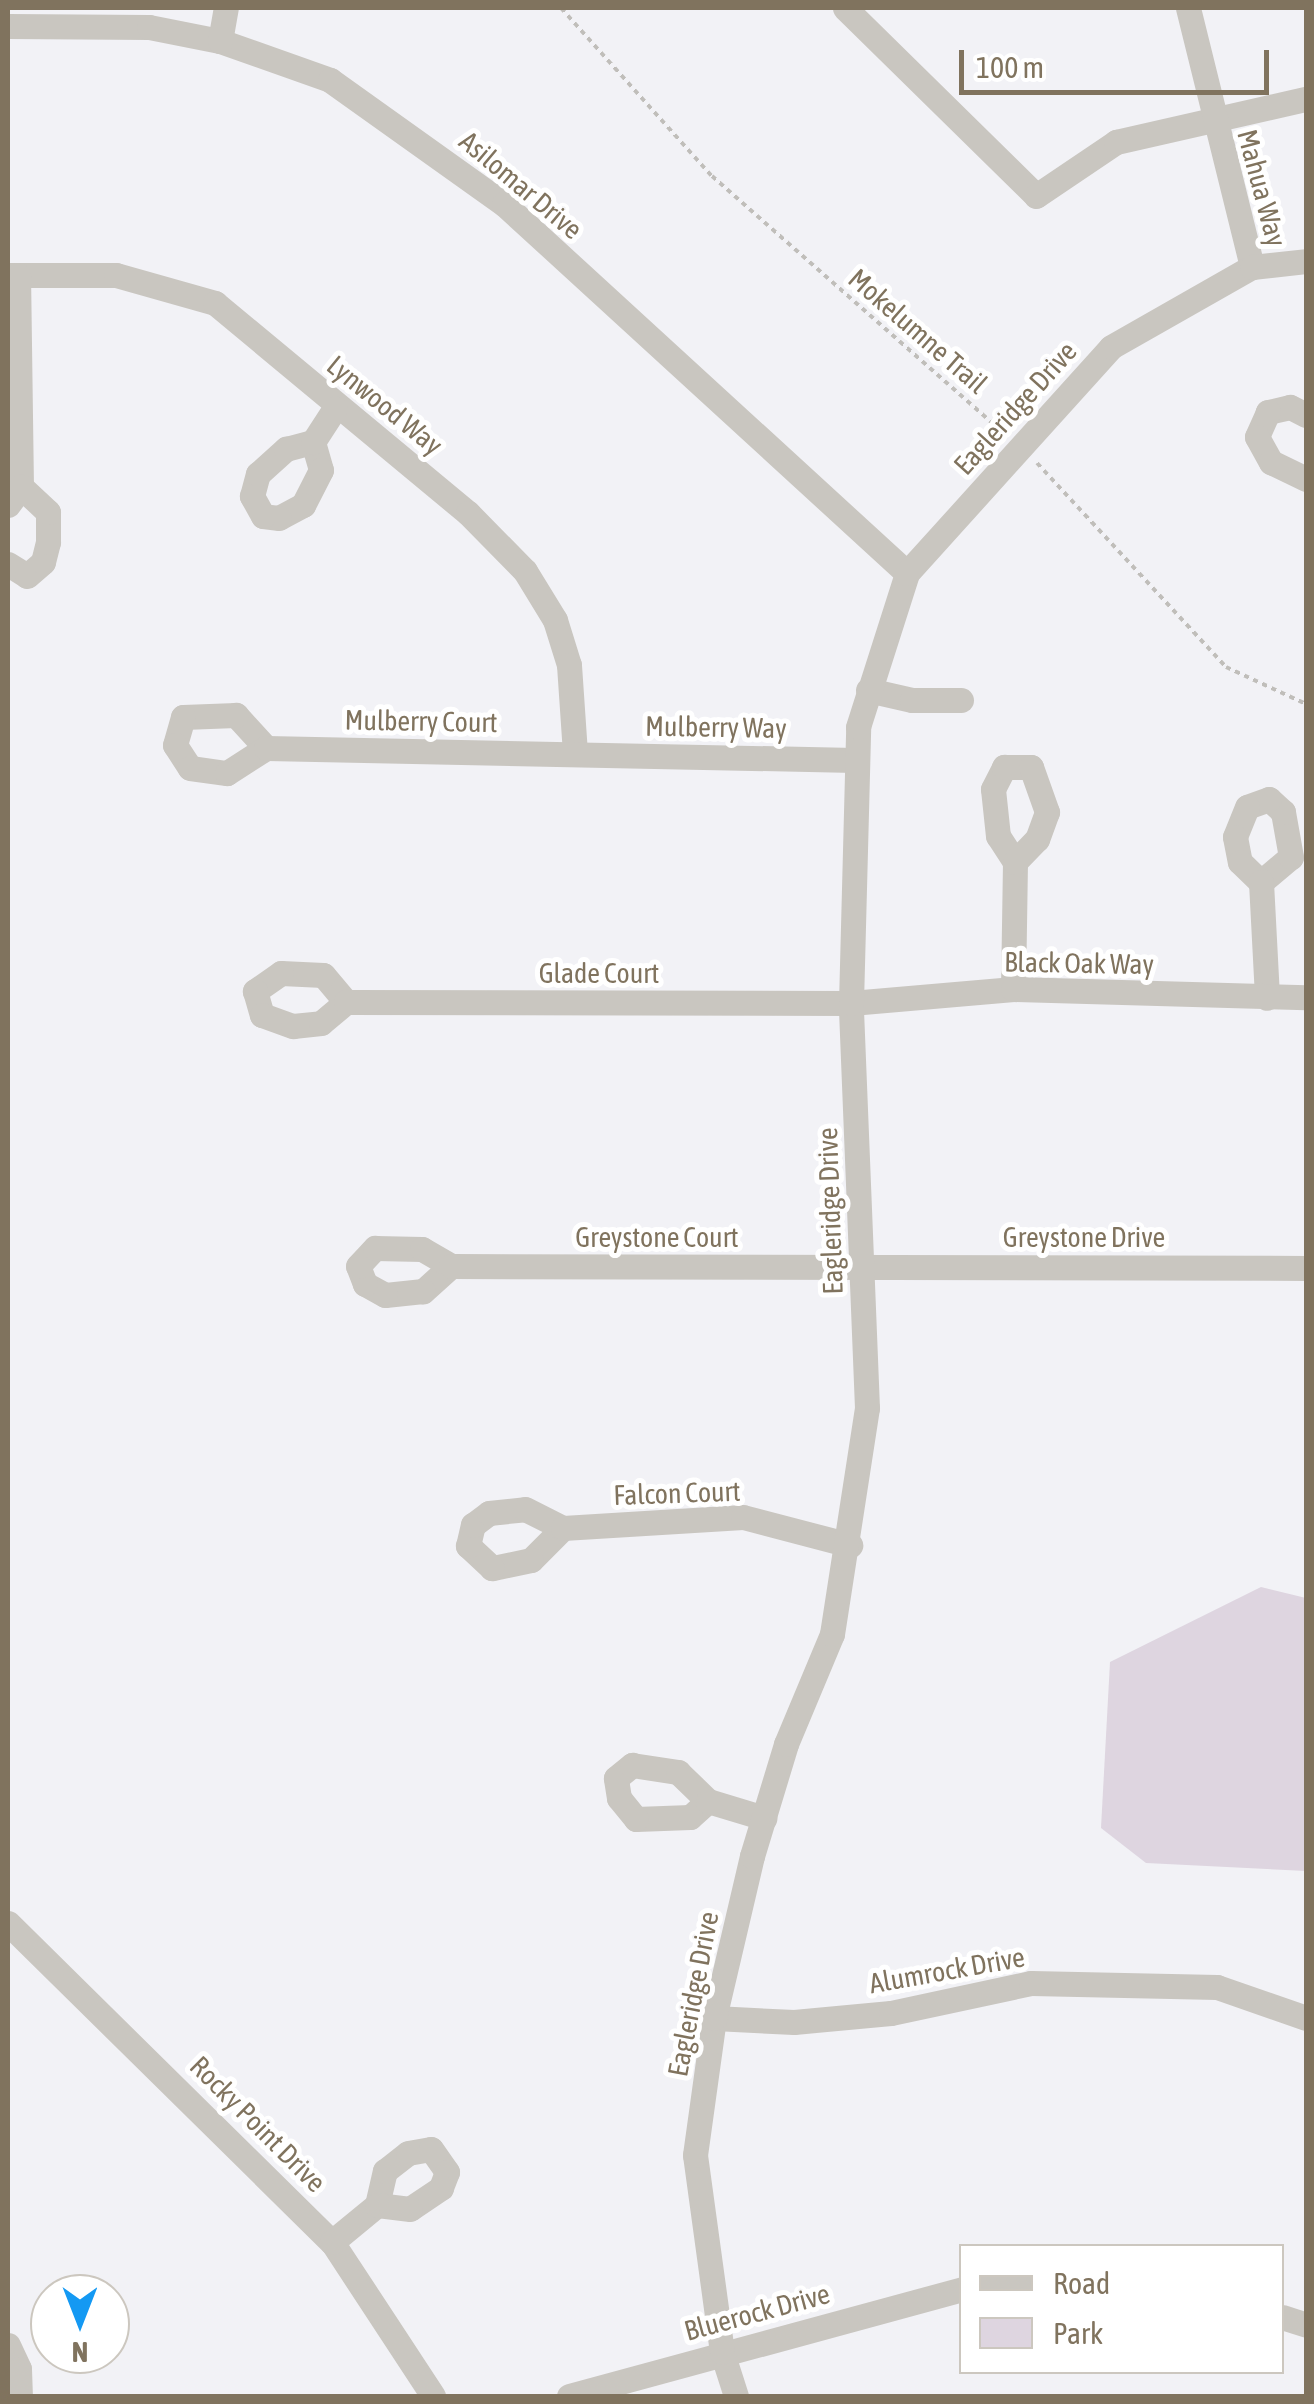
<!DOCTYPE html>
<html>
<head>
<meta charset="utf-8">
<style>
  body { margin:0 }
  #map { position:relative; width:1314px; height:2404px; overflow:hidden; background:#f2f2f6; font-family:"Asap Condensed",sans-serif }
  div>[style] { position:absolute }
  .green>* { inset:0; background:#ded5e0 }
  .path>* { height:4px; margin-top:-2px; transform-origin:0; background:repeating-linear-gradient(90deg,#c0beba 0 5px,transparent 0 10px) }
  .minor>* { height:25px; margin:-12.5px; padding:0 12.5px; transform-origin:12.5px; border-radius:12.5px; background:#c9c6c0 }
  span { translate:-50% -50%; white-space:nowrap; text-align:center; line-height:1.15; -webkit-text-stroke:10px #fff; paint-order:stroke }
  .street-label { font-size:28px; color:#80735e }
  .frame { position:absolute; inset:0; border:10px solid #80735e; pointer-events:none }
  .legend { position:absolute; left:959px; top:2244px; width:325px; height:130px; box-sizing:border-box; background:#fff; border:2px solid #ccc7bf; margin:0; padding:12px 18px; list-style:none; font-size:30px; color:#80735e }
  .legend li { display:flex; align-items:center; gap:20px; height:50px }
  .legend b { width:50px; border:2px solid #ccc7bf }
  .north { position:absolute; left:30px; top:2274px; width:100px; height:100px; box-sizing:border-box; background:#fff; border:2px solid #ccc7bf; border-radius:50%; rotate:180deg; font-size:28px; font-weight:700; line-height:40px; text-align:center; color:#80735e }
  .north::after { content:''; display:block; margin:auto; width:35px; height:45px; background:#1499f3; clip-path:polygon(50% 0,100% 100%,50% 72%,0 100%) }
  .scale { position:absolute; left:959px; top:50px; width:310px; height:45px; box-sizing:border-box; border:5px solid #80735e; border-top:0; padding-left:12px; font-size:30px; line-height:35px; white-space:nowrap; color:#80735e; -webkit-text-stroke:8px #fff; paint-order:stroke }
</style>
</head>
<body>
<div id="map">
  <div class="green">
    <div style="clip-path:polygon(1261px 1587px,1306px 1598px,1306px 1871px,1146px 1863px,1101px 1828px,1110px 1662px)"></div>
  </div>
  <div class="path">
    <div style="left:561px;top:8px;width:226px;rotate:48.1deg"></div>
    <div style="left:712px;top:176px;width:388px;rotate:41.4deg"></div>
    <div style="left:1037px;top:463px;width:278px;rotate:47.2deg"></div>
    <div style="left:1226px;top:667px;width:88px;rotate:24.8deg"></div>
  </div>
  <div class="minor">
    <div style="left:845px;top:8px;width:268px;rotate:44.5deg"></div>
    <div style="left:1036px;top:196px;width:97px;rotate:-34deg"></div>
    <div style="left:1116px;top:142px;width:195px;rotate:-12.8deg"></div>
    <div style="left:1188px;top:8px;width:267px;rotate:76.1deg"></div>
    <div style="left:8px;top:26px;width:141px;rotate:0.4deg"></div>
    <div style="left:149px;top:27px;width:72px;rotate:11.2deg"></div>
    <div style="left:220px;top:41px;width:117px;rotate:19.5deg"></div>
    <div style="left:330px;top:80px;width:214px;rotate:35.5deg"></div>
    <div style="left:504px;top:204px;width:546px;rotate:42.48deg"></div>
    <div style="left:220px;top:41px;width:34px;rotate:-80deg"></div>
    <div style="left:8px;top:275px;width:108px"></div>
    <div style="left:116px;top:275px;width:103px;rotate:15.8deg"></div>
    <div style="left:215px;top:303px;width:329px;rotate:39.7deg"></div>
    <div style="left:468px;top:513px;width:81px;rotate:45.5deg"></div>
    <div style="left:525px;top:571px;width:57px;rotate:58.5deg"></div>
    <div style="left:555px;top:620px;width:47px;rotate:72.7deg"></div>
    <div style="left:569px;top:665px;width:89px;rotate:86.1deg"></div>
    <div style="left:1306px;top:415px;width:18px;rotate:-153deg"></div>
    <div style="left:1290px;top:407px;width:23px;rotate:167deg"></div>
    <div style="left:1268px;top:412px;width:27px;rotate:114deg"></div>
    <div style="left:1257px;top:437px;width:29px;rotate:61deg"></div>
    <div style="left:1271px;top:462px;width:39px;rotate:26deg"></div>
    <div style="left:313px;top:442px;width:29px;rotate:74deg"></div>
    <div style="left:321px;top:470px;width:39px;rotate:117deg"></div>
    <div style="left:303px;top:505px;width:27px;rotate:152deg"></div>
    <div style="left:279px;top:518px;width:16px;rotate:-173deg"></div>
    <div style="left:263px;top:516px;width:23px;rotate:-119deg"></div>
    <div style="left:252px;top:496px;width:23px;rotate:-75deg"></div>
    <div style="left:258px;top:474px;width:38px;rotate:-42deg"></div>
    <div style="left:286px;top:449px;width:28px;rotate:-15deg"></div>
    <div style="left:313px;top:442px;width:40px;rotate:-57.1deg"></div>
    <div style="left:8px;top:505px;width:22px;rotate:-54deg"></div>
    <div style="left:21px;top:487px;width:212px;rotate:-90.8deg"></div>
    <div style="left:8px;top:564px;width:22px;rotate:32deg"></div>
    <div style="left:27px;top:576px;width:21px;rotate:-41deg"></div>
    <div style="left:43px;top:562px;width:21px;rotate:-76deg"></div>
    <div style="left:48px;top:542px;width:30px;rotate:-90deg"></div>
    <div style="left:48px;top:512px;width:37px;rotate:-137deg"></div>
    <div style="left:868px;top:690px;width:45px;rotate:12.8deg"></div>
    <div style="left:912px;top:700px;width:49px"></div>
    <div style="left:266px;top:748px;width:45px;rotate:-132.3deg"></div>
    <div style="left:236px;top:715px;width:53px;rotate:177.8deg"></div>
    <div style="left:183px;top:717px;width:29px;rotate:106deg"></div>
    <div style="left:175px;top:745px;width:27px;rotate:57deg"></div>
    <div style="left:190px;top:768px;width:37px;rotate:8deg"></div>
    <div style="left:227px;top:773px;width:46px;rotate:-32.7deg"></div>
    <div style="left:266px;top:748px;width:589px;rotate:1.17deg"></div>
    <div style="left:1261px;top:882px;width:39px;rotate:-40deg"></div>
    <div style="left:1291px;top:857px;width:46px;rotate:-100.1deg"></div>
    <div style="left:1283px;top:812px;width:19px;rotate:-137deg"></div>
    <div style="left:1269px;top:799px;width:23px;rotate:160deg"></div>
    <div style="left:1247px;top:807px;width:32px;rotate:112deg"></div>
    <div style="left:1235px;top:837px;width:25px;rotate:79deg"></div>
    <div style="left:1240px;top:862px;width:29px;rotate:44deg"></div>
    <div style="left:1261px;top:882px;width:116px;rotate:87deg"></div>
    <div style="left:1013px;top:989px;width:127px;rotate:-89.1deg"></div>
    <div style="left:1015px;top:862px;width:31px;rotate:-123deg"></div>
    <div style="left:998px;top:836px;width:47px;rotate:-96.1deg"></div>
    <div style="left:993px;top:789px;width:25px;rotate:-63deg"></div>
    <div style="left:1004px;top:767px;width:27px"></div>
    <div style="left:1031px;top:767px;width:48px;rotate:70.4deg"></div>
    <div style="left:1047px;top:812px;width:29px;rotate:110deg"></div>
    <div style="left:1037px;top:839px;width:32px;rotate:134deg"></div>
    <div style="left:346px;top:1002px;width:35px;rotate:-130deg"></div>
    <div style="left:323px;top:975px;width:42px;rotate:-177.3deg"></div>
    <div style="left:281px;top:973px;width:32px;rotate:145deg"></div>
    <div style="left:255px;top:991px;width:25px;rotate:74deg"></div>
    <div style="left:262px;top:1015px;width:33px;rotate:20deg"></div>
    <div style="left:293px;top:1026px;width:28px;rotate:-6deg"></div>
    <div style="left:321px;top:1023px;width:33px;rotate:-40deg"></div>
    <div style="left:346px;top:1002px;width:505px;rotate:0.11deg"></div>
    <div style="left:851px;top:1003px;width:163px;rotate:-4.9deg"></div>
    <div style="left:1013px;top:989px;width:293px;rotate:1.6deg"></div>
    <div style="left:451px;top:1266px;width:38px;rotate:138deg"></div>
    <div style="left:423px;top:1291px;width:38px;rotate:174deg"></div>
    <div style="left:385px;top:1295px;width:23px;rotate:-151deg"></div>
    <div style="left:365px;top:1284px;width:19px;rotate:-111deg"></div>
    <div style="left:358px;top:1266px;width:25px;rotate:-47deg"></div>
    <div style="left:375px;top:1248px;width:47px;rotate:1.2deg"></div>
    <div style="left:422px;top:1249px;width:34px;rotate:30deg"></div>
    <div style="left:451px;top:1266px;width:855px;rotate:0.13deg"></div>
    <div style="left:563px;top:1528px;width:45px;rotate:135deg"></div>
    <div style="left:531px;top:1560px;width:40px;rotate:168deg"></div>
    <div style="left:492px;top:1568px;width:33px;rotate:-137deg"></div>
    <div style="left:468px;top:1546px;width:22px;rotate:-77deg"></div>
    <div style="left:473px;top:1525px;width:20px;rotate:-37deg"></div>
    <div style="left:489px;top:1513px;width:36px;rotate:-6deg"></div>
    <div style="left:525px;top:1509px;width:42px;rotate:26.6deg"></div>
    <div style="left:563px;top:1528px;width:180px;rotate:-3.5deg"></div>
    <div style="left:743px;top:1517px;width:111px;rotate:14.7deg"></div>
    <div style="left:708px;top:1801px;width:24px;rotate:138deg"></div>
    <div style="left:690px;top:1817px;width:54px;rotate:177.9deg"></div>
    <div style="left:636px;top:1819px;width:27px;rotate:-129deg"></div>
    <div style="left:619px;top:1798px;width:20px;rotate:-99deg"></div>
    <div style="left:616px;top:1778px;width:21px;rotate:-39deg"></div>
    <div style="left:632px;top:1765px;width:47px;rotate:8.7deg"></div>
    <div style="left:678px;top:1772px;width:42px;rotate:44deg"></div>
    <div style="left:708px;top:1801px;width:59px;rotate:16.9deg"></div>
    <div style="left:8px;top:1923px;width:455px;rotate:44.6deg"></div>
    <div style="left:332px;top:2242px;width:184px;rotate:56.7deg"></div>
    <div style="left:714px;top:2018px;width:80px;rotate:2.9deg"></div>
    <div style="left:794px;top:2022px;width:97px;rotate:-5.3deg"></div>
    <div style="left:891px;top:2013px;width:143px;rotate:-12.1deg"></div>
    <div style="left:1031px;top:1983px;width:186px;rotate:1.2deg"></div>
    <div style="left:1217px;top:1987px;width:94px;rotate:19.2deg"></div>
    <div style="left:332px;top:2242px;width:58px;rotate:-39.4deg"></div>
    <div style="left:377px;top:2205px;width:35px;rotate:-77deg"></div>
    <div style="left:385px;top:2171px;width:29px;rotate:-38deg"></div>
    <div style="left:408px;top:2153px;width:23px;rotate:-10deg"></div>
    <div style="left:431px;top:2149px;width:28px;rotate:55deg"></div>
    <div style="left:447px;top:2172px;width:17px;rotate:111deg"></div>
    <div style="left:441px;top:2188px;width:37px;rotate:146deg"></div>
    <div style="left:410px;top:2209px;width:33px;rotate:-173deg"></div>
    <div style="left:1282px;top:2317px;width:25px;rotate:18deg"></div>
    <div style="left:8px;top:2345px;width:26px;rotate:65deg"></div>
    <div style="left:19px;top:2369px;width:27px;rotate:88deg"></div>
    <div style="left:569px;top:2396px;width:407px;rotate:-15.2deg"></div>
    <div style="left:736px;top:2396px;width:46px;rotate:-107.7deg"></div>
    <div style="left:722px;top:2352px;width:199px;rotate:-97.8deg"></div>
    <div style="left:695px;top:2155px;width:138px;rotate:-82.1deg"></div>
    <div style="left:714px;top:2018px;width:166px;rotate:-76.8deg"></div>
    <div style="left:752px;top:1856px;width:117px;rotate:-73.1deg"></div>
    <div style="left:786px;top:1744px;width:119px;rotate:-67.3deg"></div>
    <div style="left:832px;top:1634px;width:229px;rotate:-81.2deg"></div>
    <div style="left:867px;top:1408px;width:405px;rotate:-92.3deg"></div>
    <div style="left:851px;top:1003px;width:276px;rotate:-88.5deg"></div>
    <div style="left:858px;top:727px;width:162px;rotate:-72.3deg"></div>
    <div style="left:907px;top:573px;width:304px;rotate:-47.9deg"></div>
    <div style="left:1111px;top:347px;width:162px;rotate:-29.6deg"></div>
    <div style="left:1252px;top:267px;width:54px;rotate:-6.3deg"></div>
  </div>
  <div class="street-label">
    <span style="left:521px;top:185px;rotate:40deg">Asilomar Drive</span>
    <span style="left:1262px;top:188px;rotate:75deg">Mahua Way</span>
    <span style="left:918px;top:331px;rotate:41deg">Mokelumne Trail</span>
    <span style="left:385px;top:405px;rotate:39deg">Lynwood Way</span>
    <span style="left:1015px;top:408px;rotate:-48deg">Eagleridge Drive</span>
    <span style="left:421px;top:721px;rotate:1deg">Mulberry Court</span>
    <span style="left:716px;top:727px;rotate:1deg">Mulberry Way</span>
    <span style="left:1079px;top:963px;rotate:1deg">Black Oak Way</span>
    <span style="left:599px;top:973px">Glade Court</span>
    <span style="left:830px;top:1211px;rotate:-92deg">Eagleridge Drive</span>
    <span style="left:657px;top:1237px">Greystone Court</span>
    <span style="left:1084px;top:1237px">Greystone Drive</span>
    <span style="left:677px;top:1493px;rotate:-2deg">Falcon Court</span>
    <span style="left:947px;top:1970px;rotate:-10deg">Alumrock Drive</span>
    <span style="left:693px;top:1994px;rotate:-79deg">Eagleridge Drive</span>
    <span style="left:258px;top:2124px;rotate:45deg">Rocky Point Drive</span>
    <span style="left:757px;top:2312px;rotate:-15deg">Bluerock Drive</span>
  </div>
  <div class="frame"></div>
  <ul class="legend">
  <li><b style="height:12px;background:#c9c6c0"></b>Road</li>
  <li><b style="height:28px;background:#ded5e0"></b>Park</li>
  </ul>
  <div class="north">N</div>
  <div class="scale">100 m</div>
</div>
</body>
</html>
